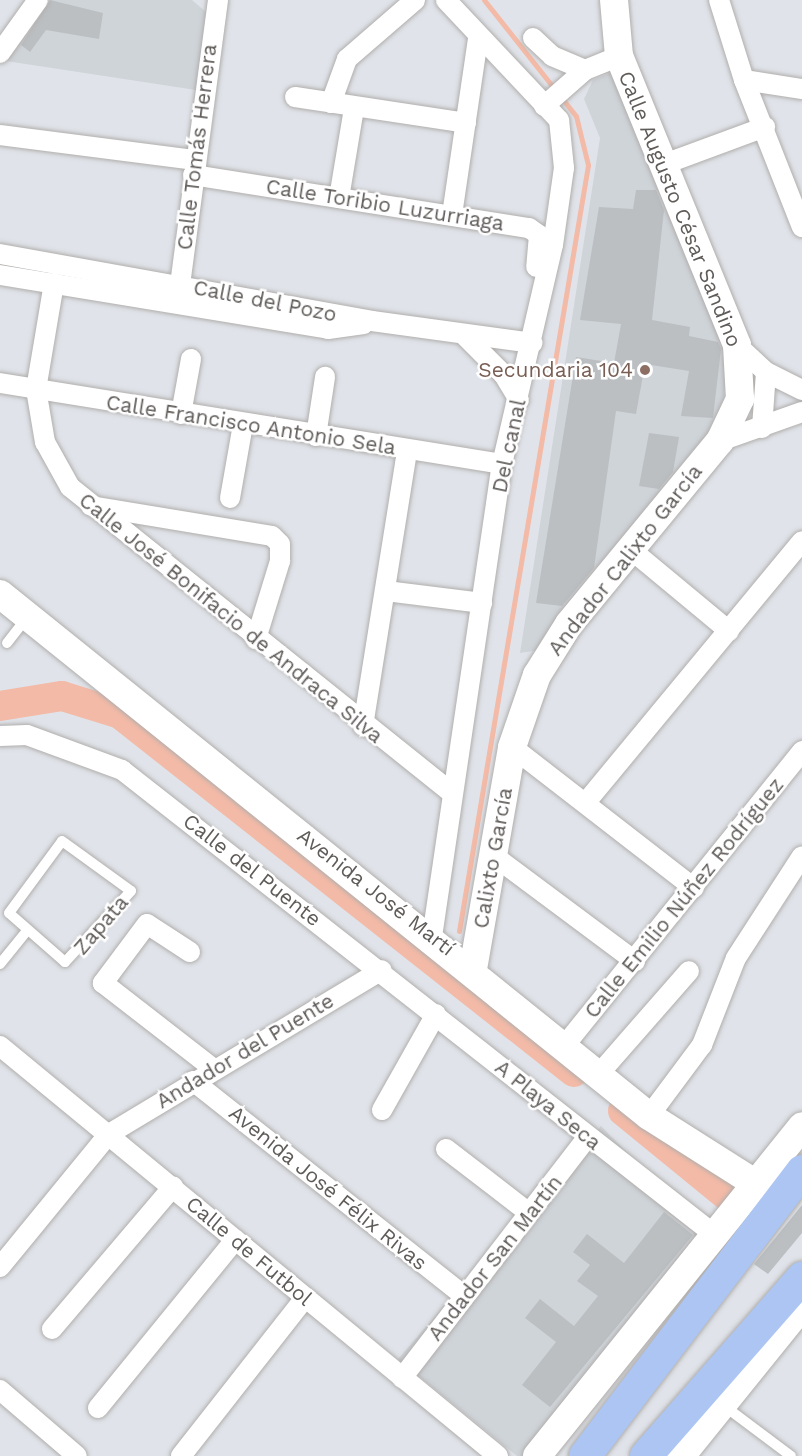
<!DOCTYPE html>
<html>
<head>
<meta charset="utf-8">
<style>
  body { margin:0 }
  #map { position:relative; width:802px; height:1456px; overflow:hidden; background:#e0e4ea; font-family:"Work Sans",sans-serif }
  div>[style] { position:absolute }
  .education>* { inset:0; background:#cfd4d9 }
  .stream>* { height:5px; margin:-2.5px; padding:0 2.5px; transform-origin:2.5px; border-radius:2.5px; background:#f3baa7 }
  .river>* { height:30px; margin:-15px; padding:0 15px; transform-origin:15px; border-radius:15px; background:#f3baa7 }
  .building>* { inset:0; background:#bbbfc2 }
  .roads { filter:drop-shadow(0 0 2px #b1aeac) drop-shadow(0 0 2px #b1aeac) }
  .lane>* { height:10px; margin:-5px; padding:0 5px; transform-origin:5px; border-radius:5px; background:#fff }
  .street>* { height:20px; margin:-10px; padding:0 10px; transform-origin:10px; border-radius:10px; background:#fff }
  .secondary>* { height:28px; margin:-14px; padding:0 14px; transform-origin:14px; border-radius:14px; background:#fff }
  .primary>* { height:32px; margin:-16px; padding:0 16px; transform-origin:16px; border-radius:16px; background:#acc5f3 }
  .dots>* { width:16px; height:16px; translate:-50% -50%; box-sizing:border-box; border:3px solid #fff; border-radius:50% }
  span { translate:-50% -50%; white-space:nowrap; text-align:center; line-height:1.15; -webkit-text-stroke:5px #fff; paint-order:stroke }
  .street-label { font-size:21px; color:#5f5b59 }
  .education-label { font-size:21px; color:#785e54 }
  .right { translate:-100% -50%; text-align:right }
</style>
</head>
<body>
<div id="map">
  <div class="education">
    <div style="clip-path:polygon(50px 0,192px 0,206px 12px,196px 90px,6px 61px)"></div>
    <div style="clip-path:polygon(611px 73px,731px 330px,722px 416px,539px 650px,520px 653px,600px 138px,584px 99px,593px 80px)"></div>
    <div style="clip-path:polygon(601px 1126px,708px 1235px,524px 1456px,517px 1456px,398px 1359px)"></div>
  </div>
  <div class="stream">
    <div style="left:459px;top:931px;width:777px;rotate:-80.44deg"></div>
    <div style="left:588px;top:165px;width:50px;rotate:-103.8deg"></div>
    <div style="left:576px;top:116px;width:148px;rotate:-128.4deg"></div>
  </div>
  <div class="river">
    <div style="left:0;top:706px;width:63px;rotate:-9.2deg"></div>
    <div style="left:62px;top:696px;width:61px;rotate:17.2deg"></div>
    <div style="left:120px;top:714px;width:578px;rotate:38.26deg"></div>
    <div style="left:623px;top:1111px;width:139px;rotate:39.2deg"></div>
  </div>
  <div class="building">
    <div style="clip-path:polygon(50px 0,103px 13px,99px 39px,46px 30px,30px 52px,21px 45px)"></div>
    <div style="clip-path:polygon(636px 190px,656px 190px,664px 210px,652px 320px,690px 327px,689px 336px,718px 342px,721px 349px,713px 418px,681px 416px,689px 371px,645px 364px,636px 414px,616px 411px,594px 568px,562px 606px,536px 603px,576px 357px,614px 363px,621px 324px,580px 320px,599px 207px,633px 209px)"></div>
    <div style="clip-path:polygon(649px 433px,679px 437px,673px 472px,659px 489px,639px 486px)"></div>
    <div style="clip-path:polygon(802px 1205px,802px 1233px,768px 1274px,754px 1264px)"></div>
    <div style="clip-path:polygon(664px 1212px,693px 1235px,550px 1407px,522px 1385px,556px 1342px,525px 1318px,540px 1299px,574px 1326px,598px 1296px,577px 1281px,590px 1265px,573px 1252px,587px 1234px,624px 1263px)"></div>
  </div>
  <div class="roads">
    <div class="lane">
      <div style="left:7px;top:643px;width:33px;rotate:-52deg"></div>
      <div style="left:62px;top:841px;width:85px;rotate:35.9deg"></div>
      <div style="left:131px;top:891px;width:97px;rotate:132.9deg"></div>
      <div style="left:65px;top:962px;width:74px;rotate:-138.8deg"></div>
      <div style="left:9px;top:913px;width:89px;rotate:-53.6deg"></div>
      <div style="left:0;top:964px;width:41px;rotate:-50.9deg"></div>
      <div style="left:723px;top:1405px;width:85px;rotate:36.9deg"></div>
    </div>
    <div class="street">
      <div style="left:719px;top:0;width:84px;rotate:72.6deg"></div>
      <div style="left:744px;top:80px;width:158px;rotate:68.5deg"></div>
      <div style="left:533px;top:38px;width:26px;rotate:43deg"></div>
      <div style="left:552px;top:56px;width:36px;rotate:23deg"></div>
      <div style="left:0;top:53px;width:65px;rotate:-54.4deg"></div>
      <div style="left:744px;top:80px;width:59px;rotate:8.8deg"></div>
      <div style="left:295px;top:97px;width:173px;rotate:8.6deg"></div>
      <div style="left:331px;top:103px;width:47px;rotate:-70deg"></div>
      <div style="left:347px;top:59px;width:90px;rotate:-40.9deg"></div>
      <div style="left:544px;top:106px;width:55px;rotate:-41.3deg"></div>
      <div style="left:585px;top:70px;width:37px;rotate:-22deg"></div>
      <div style="left:0;top:135px;width:197px;rotate:7.3deg"></div>
      <div style="left:662px;top:165px;width:110px;rotate:-20.3deg"></div>
      <div style="left:193px;top:175px;width:340px;rotate:9deg"></div>
      <div style="left:529px;top:228px;width:12px;rotate:35deg"></div>
      <div style="left:539px;top:235px;width:32px;rotate:95deg"></div>
      <div style="left:339px;top:198px;width:91px;rotate:-80.5deg"></div>
      <div style="left:452px;top:215px;width:179px;rotate:-81.6deg"></div>
      <div style="left:0;top:254px;width:378px;rotate:10.2deg"></div>
      <div style="left:372px;top:321px;width:162px;rotate:7.8deg"></div>
      <div style="left:0;top:275px;width:332px;rotate:9.3deg"></div>
      <div style="left:328px;top:329px;width:36px;rotate:-8deg"></div>
      <div style="left:54px;top:283px;width:108px;rotate:99.6deg"></div>
      <div style="left:36px;top:389px;width:54px;rotate:80.4deg"></div>
      <div style="left:45px;top:442px;width:51px;rotate:60.9deg"></div>
      <div style="left:70px;top:487px;width:486px;rotate:38.7deg"></div>
      <div style="left:180px;top:285px;width:288px;rotate:-82.4deg"></div>
      <div style="left:464px;top:335px;width:57px;rotate:45deg"></div>
      <div style="left:504px;top:375px;width:29px;rotate:59deg"></div>
      <div style="left:737px;top:345px;width:40px;rotate:43deg"></div>
      <div style="left:766px;top:372px;width:40px;rotate:26.6deg"></div>
      <div style="left:0;top:383px;width:508px;rotate:9.17deg"></div>
      <div style="left:181px;top:414px;width:56px;rotate:-79.7deg"></div>
      <div style="left:762px;top:428px;width:56px;rotate:-85.9deg"></div>
      <div style="left:316px;top:436px;width:60px;rotate:-81.3deg"></div>
      <div style="left:720px;top:441px;width:87px;rotate:-19.5deg"></div>
      <div style="left:230px;top:498px;width:75px;rotate:-80deg"></div>
      <div style="left:91px;top:506px;width:183px;rotate:9.4deg"></div>
      <div style="left:272px;top:536px;width:11px;rotate:45deg"></div>
      <div style="left:280px;top:544px;width:17px;rotate:90deg"></div>
      <div style="left:280px;top:561px;width:82px;rotate:107.1deg"></div>
      <div style="left:629px;top:548px;width:130px;rotate:39.7deg"></div>
      <div style="left:386px;top:591px;width:97px;rotate:7.1deg"></div>
      <div style="left:363px;top:726px;width:278px;rotate:-80.9deg"></div>
      <div style="left:0;top:736px;width:27px;rotate:-2deg"></div>
      <div style="left:27px;top:735px;width:101px;rotate:20.2deg"></div>
      <div style="left:122px;top:770px;width:755px;rotate:38.11deg"></div>
      <div style="left:512px;top:747px;width:230px;rotate:37.8deg"></div>
      <div style="left:587px;top:801px;width:337px;rotate:-50.4deg"></div>
      <div style="left:494px;top:856px;width:176px;rotate:36.7deg"></div>
      <div style="left:432px;top:937px;width:478px;rotate:-81.6deg"></div>
      <div style="left:502px;top:464px;width:225px;rotate:-76.9deg"></div>
      <div style="left:553px;top:245px;width:78px;rotate:-81.9deg"></div>
      <div style="left:564px;top:168px;width:48px;rotate:-95.9deg"></div>
      <div style="left:559px;top:120px;width:165px;rotate:-133.3deg"></div>
      <div style="left:190px;top:952px;width:51px;rotate:-146.9deg"></div>
      <div style="left:147px;top:924px;width:74px;rotate:126.7deg"></div>
      <div style="left:103px;top:983px;width:140px;rotate:37.8deg"></div>
      <div style="left:565px;top:1045px;width:378px;rotate:-51.1deg"></div>
      <div style="left:0;top:1046px;width:645px;rotate:39.46deg"></div>
      <div style="left:598px;top:1075px;width:138px;rotate:-48.8deg"></div>
      <div style="left:193px;top:1081px;width:346px;rotate:38.4deg"></div>
      <div style="left:382px;top:1110px;width:110px;rotate:-60.6deg"></div>
      <div style="left:649px;top:1116px;width:89px;rotate:-53.3deg"></div>
      <div style="left:702px;top:1045px;width:93px;rotate:-68.7deg"></div>
      <div style="left:736px;top:958px;width:121px;rotate:-57.1deg"></div>
      <div style="left:446px;top:1149px;width:105px;rotate:37.6deg"></div>
      <div style="left:0;top:1267px;width:172px;rotate:-50.7deg"></div>
      <div style="left:109px;top:1134px;width:318px;rotate:-31deg"></div>
      <div style="left:52px;top:1329px;width:187px;rotate:-49.6deg"></div>
      <div style="left:402px;top:1378px;width:303px;rotate:-52.4deg"></div>
      <div style="left:0;top:1390px;width:101px;rotate:40.6deg"></div>
      <div style="left:98px;top:1408px;width:217px;rotate:-50.8deg"></div>
      <div style="left:181px;top:1456px;width:201px;rotate:-51.9deg"></div>
    </div>
    <div class="secondary">
      <div style="left:0;top:594px;width:833px;rotate:38.81deg"></div>
      <div style="left:649px;top:1116px;width:127px;rotate:32.4deg"></div>
      <div style="left:473px;top:969px;width:225px;rotate:-80deg"></div>
      <div style="left:512px;top:747px;width:76px;rotate:-70.9deg"></div>
      <div style="left:537px;top:675px;width:60px;rotate:-57.9deg"></div>
      <div style="left:569px;top:624px;width:237px;rotate:-50.5deg"></div>
      <div style="left:720px;top:441px;width:47px;rotate:-64.5deg"></div>
      <div style="left:740px;top:399px;width:54px;rotate:-93.2deg"></div>
      <div style="left:737px;top:345px;width:312px;rotate:-112.2deg"></div>
      <div style="left:619px;top:56px;width:56px;rotate:-95.1deg"></div>
      <div style="left:537px;top:1456px;width:423px;rotate:-51.2deg"></div>
      <div style="left:681px;top:1456px;width:193px;rotate:-51.1deg"></div>
    </div>
    <div class="primary">
      <div style="left:585px;top:1456px;width:358px;rotate:-52.7deg"></div>
      <div style="left:646px;top:1456px;width:237px;rotate:-48.8deg"></div>
    </div>
  </div>
  <div class="dots">
    <div style="left:645px;top:370px;background:#8d6e63"></div>
  </div>
  <div class="street-label">
    <span style="left:197px;top:147px;rotate:-83deg">Calle Tomás Herrera</span>
    <span style="left:385px;top:205px;rotate:9deg">Calle Toribio Luzurriaga</span>
    <span style="left:680px;top:209px;rotate:68deg">Calle Augusto César Sandino</span>
    <span style="left:265px;top:301px;rotate:11deg">Calle del Pozo</span>
    <span style="left:251px;top:425px;rotate:9deg">Calle Francisco Antonio Sela</span>
    <span style="left:509px;top:446px;rotate:-78deg">Del canal</span>
    <span style="left:625px;top:560px;rotate:-52deg">Andador Calixto García</span>
    <span style="left:231px;top:618px;rotate:39deg">Calle José Bonifacio de Andraca Silva</span>
    <span style="left:493px;top:858px;rotate:-80deg">Calixto García</span>
    <span style="left:252px;top:870px;rotate:38deg">Calle del Puente</span>
    <span style="left:376px;top:892px;rotate:38deg">Avenida José Martí</span>
    <span style="left:684px;top:898px;rotate:-51deg">Calle Emilio Núñez Rodríguez</span>
    <span style="left:101px;top:925px;rotate:-49deg">Zapata</span>
    <span style="left:245px;top:1051px;rotate:-31deg">Andador del Puente</span>
    <span style="left:548px;top:1105px;rotate:39deg">A Playa Seca</span>
    <span style="left:328px;top:1188px;rotate:39deg">Avenida José Félix Rivas</span>
    <span style="left:249px;top:1251px;rotate:40deg">Calle de Futbol</span>
    <span style="left:495px;top:1258px;rotate:-52deg">Andador San Martín</span>
  </div>
  <div class="education-label">
    <span class="right" style="left:633px;top:370px">Secundaria 104</span>
  </div>
</div>
</body>
</html>
